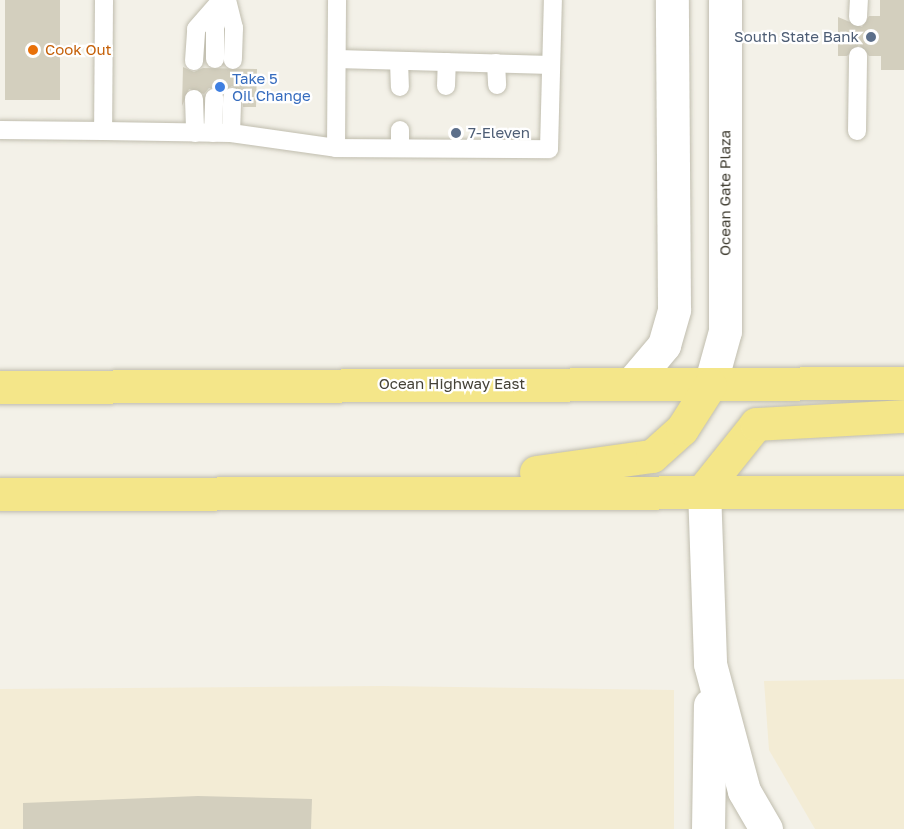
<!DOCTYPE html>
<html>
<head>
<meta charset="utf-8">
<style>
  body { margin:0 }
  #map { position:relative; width:904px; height:829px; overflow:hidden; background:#f3f1e8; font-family:"Golos Text",sans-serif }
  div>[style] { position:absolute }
  .commercial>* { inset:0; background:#f3ecd5 }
  .building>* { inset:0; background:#d3cfbe; transform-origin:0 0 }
  .roads { filter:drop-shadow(0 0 2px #c0bdae) drop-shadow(0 0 2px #c0bdae) }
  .service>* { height:18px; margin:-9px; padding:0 9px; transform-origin:9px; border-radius:9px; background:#fff }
  .minor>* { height:33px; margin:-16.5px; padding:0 16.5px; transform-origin:16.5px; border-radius:16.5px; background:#fff }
  .trunk>* { height:33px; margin:-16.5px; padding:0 16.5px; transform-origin:16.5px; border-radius:16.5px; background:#f4e689 }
  .dots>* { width:16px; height:16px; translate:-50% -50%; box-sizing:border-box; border:3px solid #fff; border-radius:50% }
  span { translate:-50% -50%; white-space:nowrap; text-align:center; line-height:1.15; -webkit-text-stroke:4.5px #fff; paint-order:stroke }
  .service-label { font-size:15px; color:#4e5e75 }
  .right { translate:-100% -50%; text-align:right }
  .left { translate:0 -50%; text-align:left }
  .food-label { font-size:15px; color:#c56008 }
  .shop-label { font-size:15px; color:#366cbe }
  .street-label { font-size:15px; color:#454237 }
</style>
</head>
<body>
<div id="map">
  <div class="commercial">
    <div style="clip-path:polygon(904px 679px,904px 829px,815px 829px,769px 750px,764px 681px)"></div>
    <div style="clip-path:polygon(382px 686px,674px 690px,674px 829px,0 829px,0 689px)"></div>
  </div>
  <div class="building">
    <div style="left:5px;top:0;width:55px;height:100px"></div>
    <div style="clip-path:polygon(880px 0,904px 0,904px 70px,881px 70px,881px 56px,869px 56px,859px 45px,847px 56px,838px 56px,838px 17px,862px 27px,869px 16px,880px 16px)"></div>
    <div style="clip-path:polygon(183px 67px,194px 72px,203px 68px,257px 69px,256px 107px,243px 107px,242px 92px,232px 86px,223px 91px,209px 88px,204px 94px,189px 89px,182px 106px)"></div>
    <div style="clip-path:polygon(198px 796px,312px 799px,311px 829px,23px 829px,23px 803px)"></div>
  </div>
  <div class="roads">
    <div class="service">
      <div style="left:104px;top:0;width:131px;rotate:90.4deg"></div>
      <div style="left:103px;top:131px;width:128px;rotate:0.9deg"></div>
      <div style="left:231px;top:133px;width:106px;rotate:8.1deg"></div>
      <div style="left:336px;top:148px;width:148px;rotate:-89.6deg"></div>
      <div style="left:227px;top:0;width:29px;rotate:76deg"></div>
      <div style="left:234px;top:28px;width:32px;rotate:92deg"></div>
      <div style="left:858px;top:17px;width:17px;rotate:-87deg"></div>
      <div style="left:215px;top:59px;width:32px;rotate:-90deg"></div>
      <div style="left:215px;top:27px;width:26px;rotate:-72deg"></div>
      <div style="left:337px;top:59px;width:214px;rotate:1.6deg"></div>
      <div style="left:194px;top:61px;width:32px;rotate:-86deg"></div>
      <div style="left:196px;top:29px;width:38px;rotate:-49deg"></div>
      <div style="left:399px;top:61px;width:26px;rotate:88deg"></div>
      <div style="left:496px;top:63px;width:22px;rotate:87deg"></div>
      <div style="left:446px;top:86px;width:24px;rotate:-88deg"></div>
      <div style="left:194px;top:99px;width:34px;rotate:88deg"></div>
      <div style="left:0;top:130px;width:103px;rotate:0.6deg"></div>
      <div style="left:400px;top:130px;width:18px;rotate:90deg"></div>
      <div style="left:857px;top:131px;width:75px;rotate:-89.2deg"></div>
      <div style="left:213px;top:133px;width:35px;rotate:-88deg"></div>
      <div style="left:231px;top:133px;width:36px;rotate:-88deg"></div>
      <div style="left:336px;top:148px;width:213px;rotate:0.3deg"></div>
      <div style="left:549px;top:149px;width:149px;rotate:-88.5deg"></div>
    </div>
    <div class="minor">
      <div style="left:632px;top:383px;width:50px;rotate:-49.9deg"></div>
      <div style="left:664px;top:345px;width:37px;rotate:-74deg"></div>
      <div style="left:674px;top:309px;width:309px;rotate:-90.4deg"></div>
      <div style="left:710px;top:385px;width:56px;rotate:-74.5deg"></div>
      <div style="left:725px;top:331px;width:331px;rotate:-90deg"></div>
      <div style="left:704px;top:489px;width:175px;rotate:88deg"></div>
      <div style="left:710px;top:664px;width:131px;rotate:75deg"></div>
      <div style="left:744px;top:791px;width:44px;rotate:59.9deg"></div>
      <div style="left:708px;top:829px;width:124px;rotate:-89.1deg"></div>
    </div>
    <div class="trunk">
      <div style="left:0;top:387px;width:904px;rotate:-0.25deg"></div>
      <div style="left:536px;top:472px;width:117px;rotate:-7.9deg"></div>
      <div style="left:652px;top:456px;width:40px;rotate:-42deg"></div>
      <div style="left:682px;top:429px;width:52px;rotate:-57.5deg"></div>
      <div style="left:704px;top:489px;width:83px;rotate:-51.3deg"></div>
      <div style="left:756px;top:424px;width:148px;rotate:-3.1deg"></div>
      <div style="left:0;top:494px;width:904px;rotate:-0.13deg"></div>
    </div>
  </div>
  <div class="dots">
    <div style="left:871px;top:37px;background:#5c6f8a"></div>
    <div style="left:33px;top:50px;background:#e8710a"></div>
    <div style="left:220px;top:87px;background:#3f7fe0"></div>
    <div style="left:456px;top:133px;background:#5c6f8a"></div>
  </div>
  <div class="service-label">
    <span class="right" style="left:859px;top:37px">South State Bank</span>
    <span class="left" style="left:468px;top:133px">7-Eleven</span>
  </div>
  <div class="food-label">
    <span class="left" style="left:45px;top:50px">Cook Out</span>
  </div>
  <div class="shop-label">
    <span class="left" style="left:232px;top:87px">Take 5<br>Oil Change</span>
  </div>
  <div class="street-label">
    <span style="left:725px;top:193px;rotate:-90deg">Ocean Gate Plaza</span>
    <span style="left:452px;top:384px">Ocean Highway East</span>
  </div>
</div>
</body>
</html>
